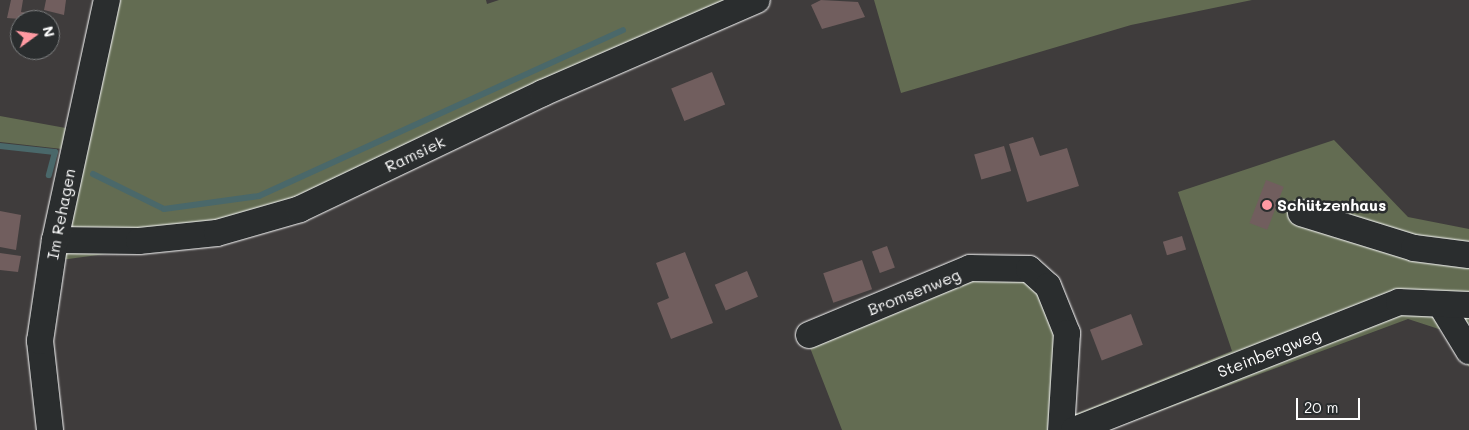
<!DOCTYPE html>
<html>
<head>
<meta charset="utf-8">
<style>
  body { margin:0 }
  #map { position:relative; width:1469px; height:430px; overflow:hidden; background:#3f3c3c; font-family:Mali,sans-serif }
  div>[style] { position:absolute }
  .green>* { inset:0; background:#636c52 }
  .stream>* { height:6px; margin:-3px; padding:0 3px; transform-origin:3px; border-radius:3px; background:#4a686a }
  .building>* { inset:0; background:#715e5e; transform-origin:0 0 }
  .roads { filter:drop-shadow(0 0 1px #fff) drop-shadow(0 0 1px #fff) }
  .minor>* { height:26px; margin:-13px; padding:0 13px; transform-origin:13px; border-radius:13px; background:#2a2d2e }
  .dots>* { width:14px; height:14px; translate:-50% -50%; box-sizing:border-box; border:2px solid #2a2d2e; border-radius:50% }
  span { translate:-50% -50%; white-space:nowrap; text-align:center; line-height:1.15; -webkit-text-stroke:5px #2a2d2e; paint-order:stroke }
  .street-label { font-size:16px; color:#fff }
  .poi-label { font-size:16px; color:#fff; font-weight:700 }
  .left { translate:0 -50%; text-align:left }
  .north { position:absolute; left:10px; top:10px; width:50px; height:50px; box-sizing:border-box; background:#2a2d2e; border:1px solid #7f8182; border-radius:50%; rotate:76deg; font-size:14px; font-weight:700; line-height:20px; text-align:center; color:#fff }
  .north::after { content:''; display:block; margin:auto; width:18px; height:22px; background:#ff9aa2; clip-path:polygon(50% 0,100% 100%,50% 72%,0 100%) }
  .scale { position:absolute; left:1296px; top:398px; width:64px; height:22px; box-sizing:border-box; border:2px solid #fff; border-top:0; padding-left:6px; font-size:15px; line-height:18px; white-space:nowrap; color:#fff; -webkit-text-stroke:4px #2a2d2e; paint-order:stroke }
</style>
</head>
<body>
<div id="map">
  <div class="green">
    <div style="clip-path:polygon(115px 0,486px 0,487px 4px,499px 0,743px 0,218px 239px,53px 261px,80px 151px,0 142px,0 116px,82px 131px)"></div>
    <div style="clip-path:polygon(874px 0,1252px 0,1131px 25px,901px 93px)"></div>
    <div style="clip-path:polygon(1334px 140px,1408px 217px,1469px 229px,1469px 323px,1465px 327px,1469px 334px,1469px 367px,1445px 331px,1408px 319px,1109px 430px,842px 430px,807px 340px,973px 273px,1030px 275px,1060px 321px,1053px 423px,1232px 351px,1178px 192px)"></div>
  </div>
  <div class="stream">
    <div style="left:0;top:146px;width:55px;rotate:6.2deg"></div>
    <div style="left:55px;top:152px;width:24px;rotate:105deg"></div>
    <div style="left:93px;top:174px;width:79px;rotate:26.2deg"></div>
    <div style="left:164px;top:209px;width:96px;rotate:-7.8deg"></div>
    <div style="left:259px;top:196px;width:400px;rotate:-24.5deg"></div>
  </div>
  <div class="building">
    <div style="clip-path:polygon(11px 0,23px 0,21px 12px,34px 14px,33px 20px,7px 18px)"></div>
    <div style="clip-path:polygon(46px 0,66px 0,64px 15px,44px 10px)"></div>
    <div style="clip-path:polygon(821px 0,858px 2px,865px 17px,822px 29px,811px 5px)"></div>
    <div style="left:712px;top:72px;width:35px;height:44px;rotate:68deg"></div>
    <div style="clip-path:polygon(1033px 137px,1040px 156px,1067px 148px,1079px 186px,1027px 202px,1009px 144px)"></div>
    <div style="left:1004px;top:146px;width:26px;height:31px;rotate:74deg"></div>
    <div style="left:1266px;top:180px;width:19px;height:46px;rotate:21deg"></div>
    <div style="clip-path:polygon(0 211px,21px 215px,16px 250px,0 247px)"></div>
    <div style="left:1182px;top:236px;width:14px;height:20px;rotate:73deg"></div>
    <div style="left:887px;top:246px;width:23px;height:16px;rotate:70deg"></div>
    <div style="clip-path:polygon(685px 252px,713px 323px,671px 339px,657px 303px,669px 298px,656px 263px)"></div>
    <div style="clip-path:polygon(0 253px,21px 256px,18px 272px,0 270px)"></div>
    <div style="left:862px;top:260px;width:31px;height:41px;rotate:71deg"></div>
    <div style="left:747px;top:271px;width:28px;height:35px;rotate:67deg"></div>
    <div style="left:1131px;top:314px;width:33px;height:44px;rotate:69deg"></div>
  </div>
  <div class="roads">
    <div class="minor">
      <div style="left:1301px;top:213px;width:118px;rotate:17.2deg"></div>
      <div style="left:1414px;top:248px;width:55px;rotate:7.3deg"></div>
      <div style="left:55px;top:240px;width:84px;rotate:0.7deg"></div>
      <div style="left:139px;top:241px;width:78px;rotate:-5.9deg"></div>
      <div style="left:217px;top:233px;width:86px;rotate:-16.1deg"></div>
      <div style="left:300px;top:209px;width:269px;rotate:-25.5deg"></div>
      <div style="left:543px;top:93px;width:233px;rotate:-23.5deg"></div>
      <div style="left:1441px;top:305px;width:54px;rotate:58.7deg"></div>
      <div style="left:809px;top:335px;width:174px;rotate:-22.6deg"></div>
      <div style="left:970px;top:268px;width:59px;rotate:1deg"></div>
      <div style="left:1029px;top:269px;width:25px;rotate:42deg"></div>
      <div style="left:1048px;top:286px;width:51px;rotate:68deg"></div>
      <div style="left:1067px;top:333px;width:97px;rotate:93.5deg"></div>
      <div style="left:50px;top:430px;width:90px;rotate:-96.4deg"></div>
      <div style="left:40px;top:341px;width:102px;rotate:-81.6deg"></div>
      <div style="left:55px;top:240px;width:246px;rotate:-77.8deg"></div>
      <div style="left:1074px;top:430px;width:349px;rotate:-21.5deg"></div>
      <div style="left:1399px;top:302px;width:70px;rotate:2.5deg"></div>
    </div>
  </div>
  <div class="dots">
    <div style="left:1267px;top:205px;background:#ff9aa2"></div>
  </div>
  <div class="street-label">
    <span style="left:415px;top:154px;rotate:-25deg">Ramsiek</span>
    <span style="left:61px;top:214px;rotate:-79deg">Im Rehagen</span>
    <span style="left:914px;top:292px;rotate:-22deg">Bromsenweg</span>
    <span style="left:1269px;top:353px;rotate:-21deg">Steinbergweg</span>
  </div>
  <div class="poi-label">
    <span class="left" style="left:1277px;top:205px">Schützenhaus</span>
  </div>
  <div class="north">N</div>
  <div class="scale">20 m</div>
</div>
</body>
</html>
